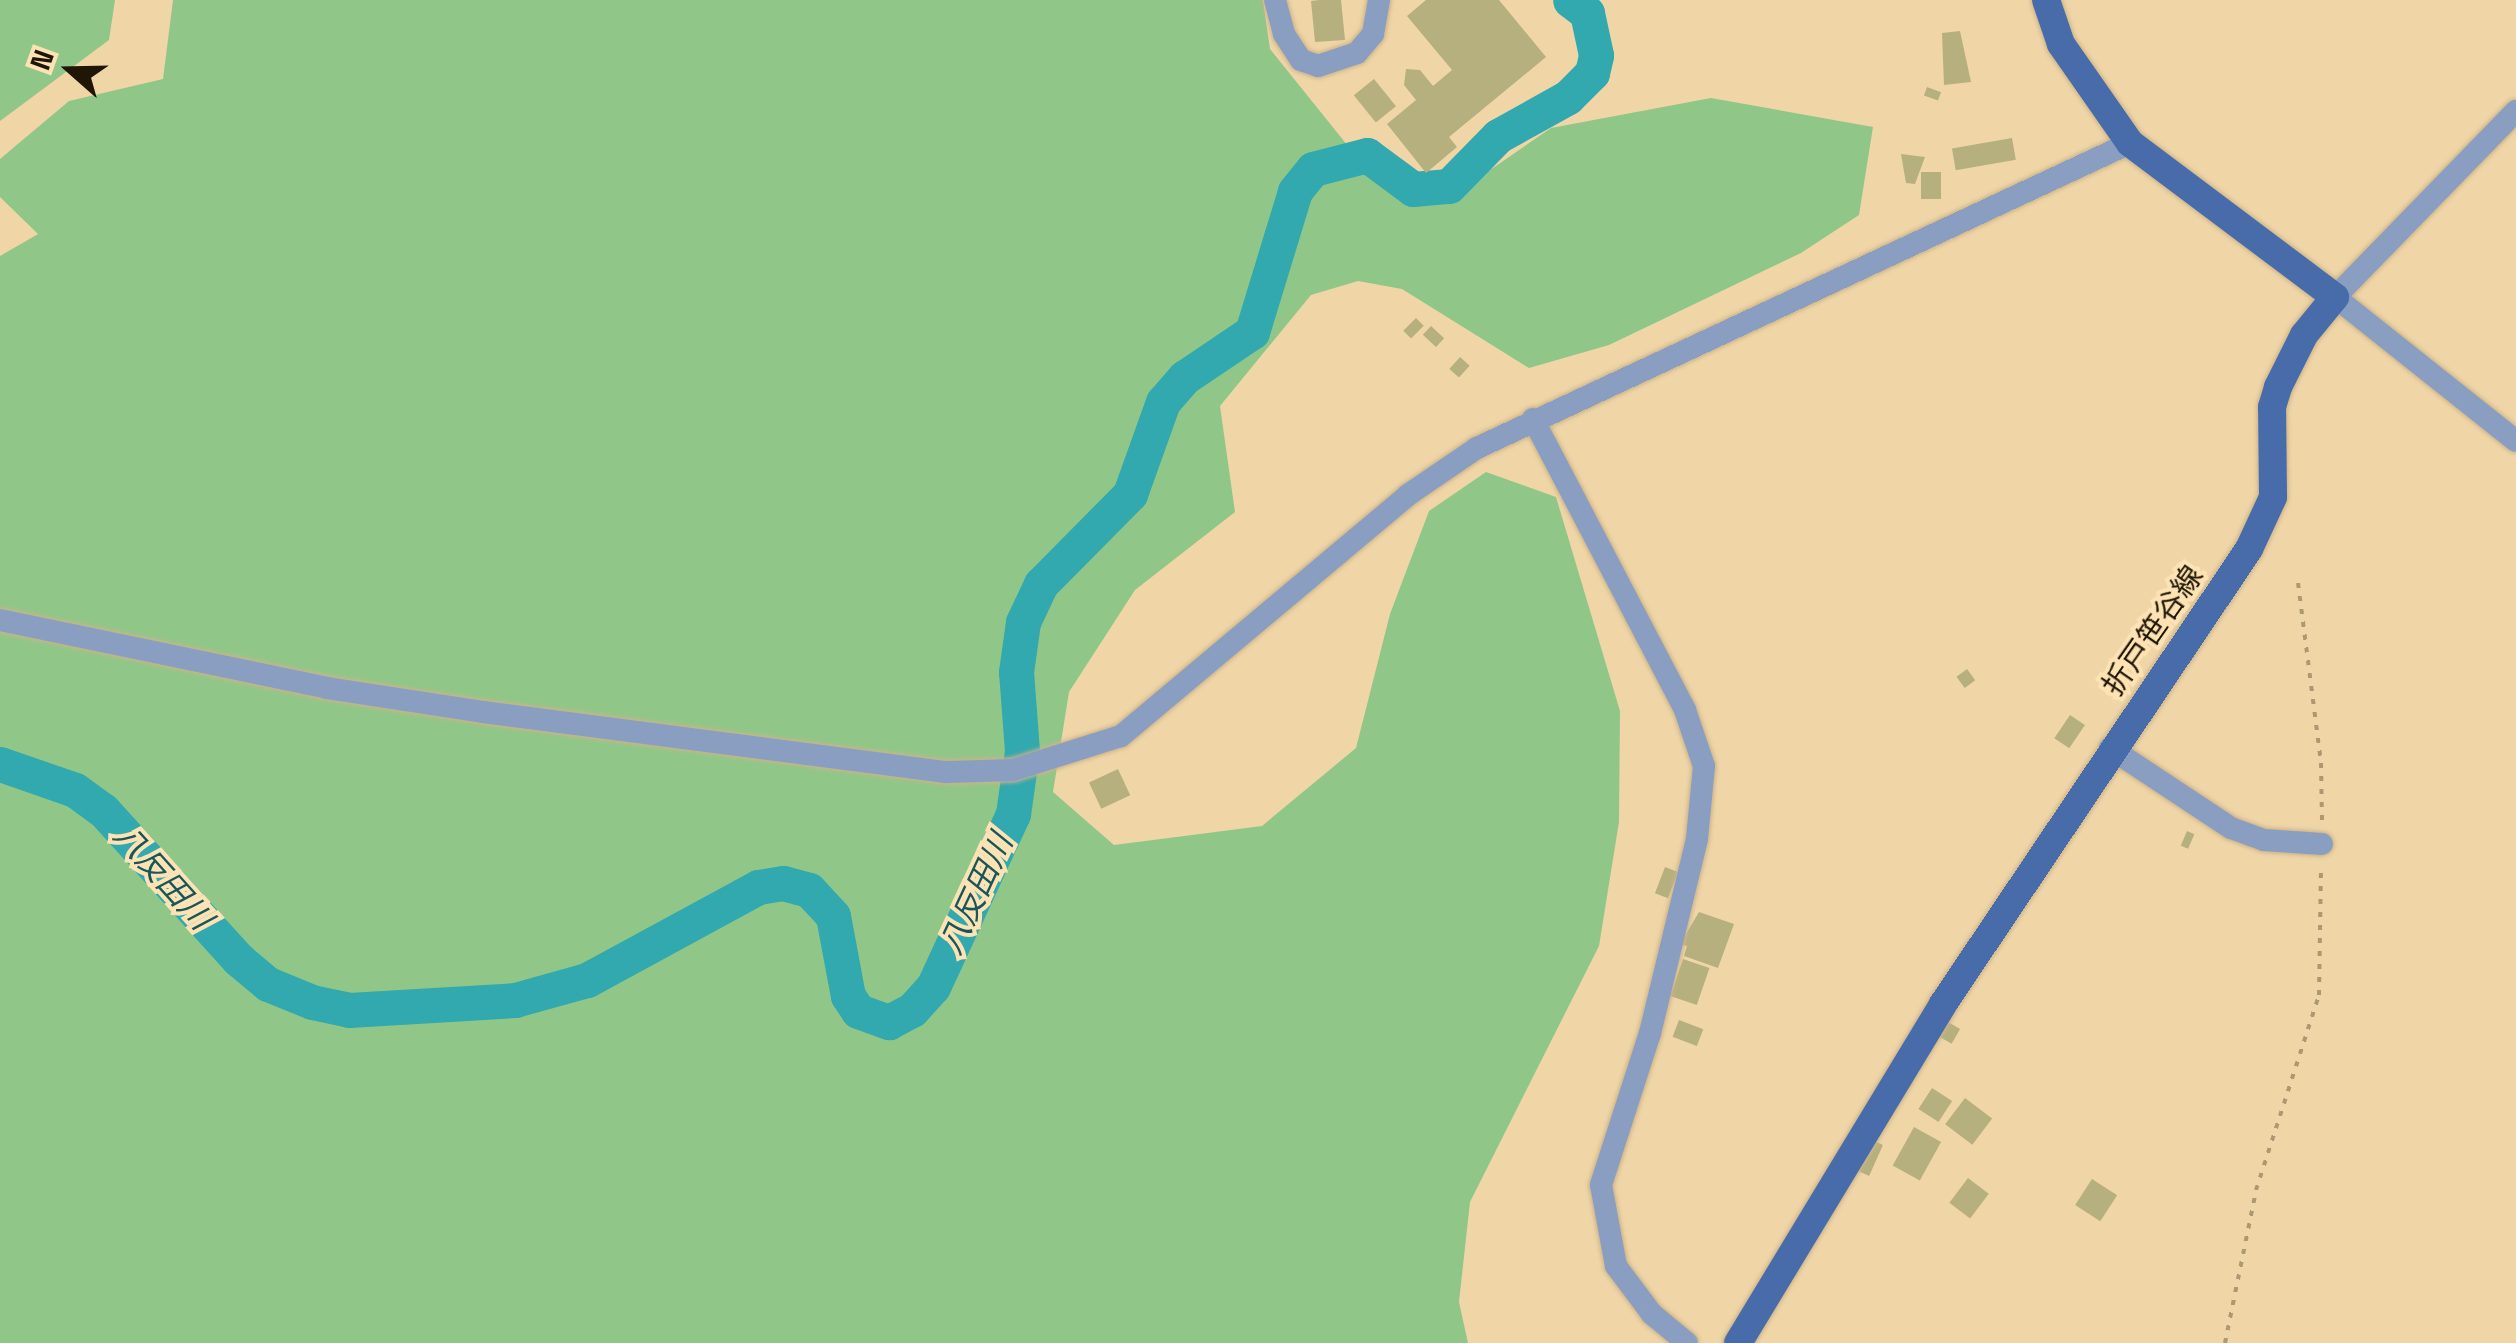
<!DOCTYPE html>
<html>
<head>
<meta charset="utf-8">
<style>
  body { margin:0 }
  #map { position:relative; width:2516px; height:1343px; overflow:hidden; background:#f0d6a7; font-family:"Space Grotesk","Noto Sans JP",sans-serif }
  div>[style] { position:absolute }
  .green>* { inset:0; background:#90c788 }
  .river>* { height:35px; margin:-17.5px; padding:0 17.5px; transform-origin:17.5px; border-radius:17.5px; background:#32a8af }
  .building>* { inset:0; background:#b6b07e; transform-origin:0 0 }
  .path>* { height:4px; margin-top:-2px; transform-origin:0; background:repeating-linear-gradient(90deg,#ad9873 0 5px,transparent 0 13px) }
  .roads { filter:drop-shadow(0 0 2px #cab38a) drop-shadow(0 0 2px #cab38a) }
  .minor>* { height:22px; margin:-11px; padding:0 11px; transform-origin:11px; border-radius:11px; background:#8a9ec2 }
  .major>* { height:28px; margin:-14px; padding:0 14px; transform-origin:14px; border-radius:14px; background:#486baa }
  span { translate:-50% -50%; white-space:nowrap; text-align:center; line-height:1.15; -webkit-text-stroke:8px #fde3b4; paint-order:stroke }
  .street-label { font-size:30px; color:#1f1605 }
  .water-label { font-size:32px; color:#17575c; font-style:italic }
  .north { position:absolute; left:20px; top:20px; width:100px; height:100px; -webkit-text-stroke:8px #fde3b4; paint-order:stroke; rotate:290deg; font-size:28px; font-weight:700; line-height:40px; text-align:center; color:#1f1605 }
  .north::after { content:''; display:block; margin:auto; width:35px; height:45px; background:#1f1605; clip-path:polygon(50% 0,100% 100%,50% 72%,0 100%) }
</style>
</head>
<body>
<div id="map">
  <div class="green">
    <div style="clip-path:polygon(0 0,115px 0,109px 40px,0 121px)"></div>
    <div style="clip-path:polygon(173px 0,1263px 0,1270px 49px,1356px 156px,1448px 199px,1551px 128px,1711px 98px,1873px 127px,1859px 215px,1801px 253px,1609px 345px,1529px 368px,1402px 289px,1358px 281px,1311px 295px,1220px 406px,1235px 512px,1135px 590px,1069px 692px,1053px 792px,1114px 845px,1262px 826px,1356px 748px,1390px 614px,1429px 511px,1486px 472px,1556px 497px,1620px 711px,1619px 822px,1599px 946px,1470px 1202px,1459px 1302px,1468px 1343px,0 1343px,0 256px,38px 234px,0 197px,0 159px,69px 101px,163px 79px)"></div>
  </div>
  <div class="river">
    <div style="left:0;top:764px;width:79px;rotate:19.1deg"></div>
    <div style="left:75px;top:790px;width:34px;rotate:36deg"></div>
    <div style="left:103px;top:810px;width:201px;rotate:47.8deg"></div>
    <div style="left:238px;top:959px;width:39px;rotate:40deg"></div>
    <div style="left:268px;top:984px;width:48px;rotate:22.2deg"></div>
    <div style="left:312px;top:1002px;width:38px;rotate:12deg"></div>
    <div style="left:349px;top:1010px;width:166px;rotate:-3.4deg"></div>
    <div style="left:515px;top:1000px;width:75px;rotate:-15.5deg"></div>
    <div style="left:587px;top:980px;width:195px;rotate:-28.5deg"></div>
    <div style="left:758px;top:887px;width:25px;rotate:-9deg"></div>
    <div style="left:783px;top:883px;width:27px;rotate:15deg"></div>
    <div style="left:809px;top:890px;width:35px;rotate:47deg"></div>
    <div style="left:833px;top:916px;width:81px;rotate:79.4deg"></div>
    <div style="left:848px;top:996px;width:18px;rotate:56deg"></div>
    <div style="left:858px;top:1011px;width:33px;rotate:20deg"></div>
    <div style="left:889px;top:1022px;width:26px;rotate:-28deg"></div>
    <div style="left:912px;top:1010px;width:31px;rotate:-48deg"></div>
    <div style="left:933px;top:987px;width:191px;rotate:-65.2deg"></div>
    <div style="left:1013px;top:814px;width:64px;rotate:-81.9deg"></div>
    <div style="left:1022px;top:751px;width:79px;rotate:-94.3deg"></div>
    <div style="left:1016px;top:672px;width:50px;rotate:-82deg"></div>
    <div style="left:1023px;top:622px;width:42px;rotate:-64.7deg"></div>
    <div style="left:1041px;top:584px;width:127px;rotate:-45.3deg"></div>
    <div style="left:1130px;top:494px;width:98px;rotate:-70.3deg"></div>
    <div style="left:1163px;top:402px;width:33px;rotate:-49deg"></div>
    <div style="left:1185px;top:377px;width:81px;rotate:-33.9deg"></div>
    <div style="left:1252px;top:332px;width:147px;rotate:-73deg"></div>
    <div style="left:1295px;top:191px;width:28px;rotate:-51deg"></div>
    <div style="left:1313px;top:169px;width:56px;rotate:-14.5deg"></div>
    <div style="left:1367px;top:155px;width:57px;rotate:36.5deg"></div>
    <div style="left:1413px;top:189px;width:36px;rotate:-5deg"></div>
    <div style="left:1449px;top:186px;width:70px;rotate:-45.6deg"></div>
    <div style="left:1498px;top:136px;width:80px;rotate:-29.1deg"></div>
    <div style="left:1568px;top:97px;width:34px;rotate:-45deg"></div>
    <div style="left:1592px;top:73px;width:18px;rotate:-77deg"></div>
    <div style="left:1596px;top:55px;width:43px;rotate:-102.1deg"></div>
    <div style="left:1587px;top:13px;width:21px;rotate:-143deg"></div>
  </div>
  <div class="building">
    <div style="clip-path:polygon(1319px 0,1341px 0,1345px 40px,1315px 42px,1311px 1px)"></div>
    <div style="clip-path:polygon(1426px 0,1499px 0,1546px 57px,1449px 137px,1457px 147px,1426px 173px,1387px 124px,1416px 100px,1404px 85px,1406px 69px,1420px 70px,1433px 86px,1452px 70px,1407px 16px)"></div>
    <div style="clip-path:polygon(1960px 31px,1971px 82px,1944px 85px,1942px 33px)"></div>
    <div style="left:1374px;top:79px;width:35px;height:26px;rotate:51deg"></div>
    <div style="left:1927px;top:87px;width:15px;height:9px;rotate:20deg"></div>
    <div style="left:2012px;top:138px;width:22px;height:61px;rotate:80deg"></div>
    <div style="clip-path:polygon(1901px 154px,1925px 157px,1915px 184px,1906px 183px)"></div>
    <div style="left:1921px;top:172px;width:20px;height:27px"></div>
    <div style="left:1416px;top:318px;width:11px;height:18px;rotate:45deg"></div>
    <div style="left:1431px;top:326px;width:18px;height:12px;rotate:43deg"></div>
    <div style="left:1460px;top:357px;width:13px;height:16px;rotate:42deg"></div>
    <div style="left:1967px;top:669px;width:14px;height:13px;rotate:54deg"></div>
    <div style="left:2070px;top:715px;width:18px;height:28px;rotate:34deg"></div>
    <div style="left:1118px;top:769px;width:29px;height:32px;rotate:65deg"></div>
    <div style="left:2187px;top:831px;width:8px;height:16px;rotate:23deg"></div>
    <div style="left:1665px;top:867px;width:14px;height:28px;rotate:21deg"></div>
    <div style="clip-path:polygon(1699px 912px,1734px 924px,1718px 968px,1684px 956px,1687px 946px,1680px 944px)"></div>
    <div style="left:1683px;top:959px;width:28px;height:39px;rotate:19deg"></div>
    <div style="left:1679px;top:1020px;width:26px;height:18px;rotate:21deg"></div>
    <div style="left:1948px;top:1022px;width:14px;height:17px;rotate:30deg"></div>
    <div style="left:1932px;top:1088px;width:24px;height:25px;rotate:33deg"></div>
    <div style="left:1965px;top:1098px;width:34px;height:33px;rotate:37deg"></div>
    <div style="left:1914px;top:1127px;width:31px;height:44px;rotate:29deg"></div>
    <div style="left:1872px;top:1140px;width:12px;height:34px;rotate:24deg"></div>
    <div style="left:1968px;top:1178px;width:26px;height:31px;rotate:37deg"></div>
    <div style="left:2092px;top:1179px;width:30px;height:31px;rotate:33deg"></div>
  </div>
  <div class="path">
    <div style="left:2298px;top:583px;width:181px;rotate:82.7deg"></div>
    <div style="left:2321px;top:763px;width:59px;rotate:89deg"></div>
    <div style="left:2225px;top:1343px;width:156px;rotate:-78.5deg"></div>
    <div style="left:2256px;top:1190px;width:205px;rotate:-72.1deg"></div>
    <div style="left:2319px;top:995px;width:129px;rotate:-89.1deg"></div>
  </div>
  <div class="roads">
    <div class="minor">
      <div style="left:1275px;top:0;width:35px;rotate:75deg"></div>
      <div style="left:1284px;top:34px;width:31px;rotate:57deg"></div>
      <div style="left:1301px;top:60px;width:18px;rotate:19deg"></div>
      <div style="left:1318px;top:66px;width:41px;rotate:-18.4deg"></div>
      <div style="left:1357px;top:53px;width:25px;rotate:-50deg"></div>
      <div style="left:1373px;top:34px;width:35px;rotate:-80deg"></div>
      <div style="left:2516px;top:111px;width:260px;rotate:134.2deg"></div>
      <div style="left:2335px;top:297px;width:231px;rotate:38.5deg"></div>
      <div style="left:1533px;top:419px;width:328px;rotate:62.4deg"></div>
      <div style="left:1685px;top:710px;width:59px;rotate:71.3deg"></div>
      <div style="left:1704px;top:766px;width:73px;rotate:95.5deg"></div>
      <div style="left:1697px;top:839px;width:200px;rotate:103.6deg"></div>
      <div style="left:1650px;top:1033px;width:160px;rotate:107.9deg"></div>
      <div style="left:1601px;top:1185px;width:82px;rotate:79.5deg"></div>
      <div style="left:1616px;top:1266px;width:60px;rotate:53.1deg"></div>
      <div style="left:1652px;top:1314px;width:45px;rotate:39.6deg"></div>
      <div style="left:0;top:620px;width:334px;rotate:11.7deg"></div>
      <div style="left:327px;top:688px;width:158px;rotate:8.7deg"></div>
      <div style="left:483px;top:712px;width:467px;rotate:7.4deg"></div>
      <div style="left:946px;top:772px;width:67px;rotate:-1.7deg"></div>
      <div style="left:1013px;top:770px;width:113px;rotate:-17.5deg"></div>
      <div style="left:1121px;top:736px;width:375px;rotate:-40deg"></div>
      <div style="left:1408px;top:495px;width:83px;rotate:-34.3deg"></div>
      <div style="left:1477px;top:448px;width:721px;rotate:-25.04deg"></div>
      <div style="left:2110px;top:748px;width:145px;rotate:33.5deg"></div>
      <div style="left:2231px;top:828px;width:35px;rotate:20deg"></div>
      <div style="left:2264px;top:840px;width:58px;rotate:3.9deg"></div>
    </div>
    <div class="major">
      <div style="left:1738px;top:1343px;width:396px;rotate:-58.8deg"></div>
      <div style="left:1943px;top:1004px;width:548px;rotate:-56.08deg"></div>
      <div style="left:2249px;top:549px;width:57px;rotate:-65.2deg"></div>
      <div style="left:2273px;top:497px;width:90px;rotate:-90.6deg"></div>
      <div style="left:2272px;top:407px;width:21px;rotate:-73deg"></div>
      <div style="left:2278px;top:387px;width:58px;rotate:-63.4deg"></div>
      <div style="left:2304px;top:335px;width:49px;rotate:-50.8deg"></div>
      <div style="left:2335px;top:297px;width:256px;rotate:-143.1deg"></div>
      <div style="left:2130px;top:143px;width:121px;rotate:-124.9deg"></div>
      <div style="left:2061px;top:44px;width:46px;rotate:-108.8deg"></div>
    </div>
  </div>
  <div class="street-label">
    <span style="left:2153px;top:631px;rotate:-55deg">折戸笹谷線</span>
  </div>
  <div class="water-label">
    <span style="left:163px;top:877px;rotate:48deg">八反田川</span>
    <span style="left:976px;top:894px;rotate:-65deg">八反田川</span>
  </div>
  <div class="north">N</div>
</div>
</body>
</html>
